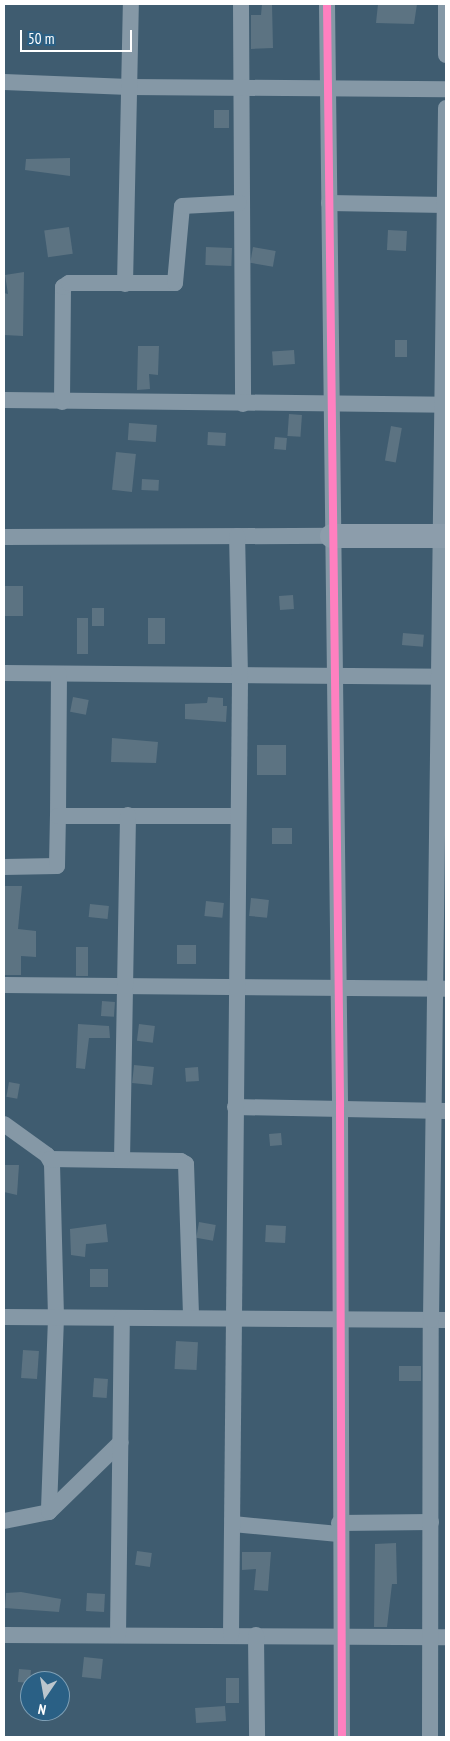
<!DOCTYPE html>
<html>
<head>
<meta charset="utf-8">
<style>
  body { margin:0 }
  #map { position:relative; width:450px; height:1741px; overflow:hidden; background:#3f5c70; font-family:"PT Sans Narrow",sans-serif }
  div>[style] { position:absolute }
  .building>* { inset:0; background:#5c7382; transform-origin:0 0 }
  .street>* { height:16px; margin:-8px; padding:0 8px; transform-origin:8px; border-radius:8px; background:#8598a6 }
  .secondary>* { height:24px; margin:-12px; padding:0 12px; transform-origin:12px; border-radius:12px; background:#8c9dab }
  .cycleway>* { height:8px; margin:-4px; padding:0 4px; transform-origin:4px; border-radius:4px; background:#ff80c0 }
  span { translate:-50% -50%; white-space:nowrap; text-align:center; line-height:1.15; -webkit-text-stroke:4px #2a6085; paint-order:stroke }
  .frame { position:absolute; inset:0; border:5px solid #fff; pointer-events:none }
  .north { position:absolute; left:20px; top:1671px; width:50px; height:50px; box-sizing:border-box; background:#2a6085; border:1px solid #7fa0b6; border-radius:50%; rotate:192deg; font-size:14px; font-weight:700; line-height:20px; text-align:center; color:#fff }
  .north::after { content:''; display:block; margin:auto; width:18px; height:22px; background:#bcc6cd; clip-path:polygon(50% 0,100% 100%,50% 72%,0 100%) }
  .scale { position:absolute; left:20px; top:30px; width:112px; height:22px; box-sizing:border-box; border:2px solid #fff; border-top:0; padding-left:6px; font-size:15px; line-height:18px; white-space:nowrap; color:#fff; -webkit-text-stroke:4px #2a6085; paint-order:stroke }
</style>
</head>
<body>
<div id="map">
  <div class="building">
    <div style="clip-path:polygon(262px 4px,272px 4px,273px 48px,251px 49px,251px 15px,261px 15px)"></div>
    <div style="clip-path:polygon(378px 4px,417px 4px,414px 24px,376px 23px)"></div>
    <div style="left:214px;top:110px;width:15px;height:18px"></div>
    <div style="clip-path:polygon(70px 158px,70px 176px,25px 170px,26px 159px)"></div>
    <div style="left:69px;top:227px;width:27px;height:25px;rotate:82deg"></div>
    <div style="left:388px;top:230px;width:19px;height:20px;rotate:3deg"></div>
    <div style="left:206px;top:247px;width:26px;height:18px;rotate:2deg"></div>
    <div style="left:253px;top:247px;width:23px;height:16px;rotate:10deg"></div>
    <div style="clip-path:polygon(24px 272px,23px 336px,4px 335px,4px 293px,8px 294px,5px 275px)"></div>
    <div style="left:395px;top:340px;width:12px;height:17px"></div>
    <div style="clip-path:polygon(138px 346px,159px 346px,158px 375px,149px 374px,150px 389px,137px 390px)"></div>
    <div style="left:294px;top:350px;width:14px;height:22px;rotate:86deg"></div>
    <div style="left:289px;top:414px;width:13px;height:22px;rotate:4deg"></div>
    <div style="left:129px;top:423px;width:28px;height:17px;rotate:4deg"></div>
    <div style="left:391px;top:426px;width:11px;height:35px;rotate:10deg"></div>
    <div style="left:208px;top:432px;width:18px;height:13px;rotate:3deg"></div>
    <div style="left:275px;top:437px;width:12px;height:12px;rotate:5deg"></div>
    <div style="left:116px;top:452px;width:20px;height:38px;rotate:6deg"></div>
    <div style="left:142px;top:479px;width:17px;height:11px;rotate:3deg"></div>
    <div style="left:4px;top:586px;width:19px;height:30px"></div>
    <div style="left:293px;top:595px;width:14px;height:14px;rotate:86deg"></div>
    <div style="left:92px;top:608px;width:12px;height:18px"></div>
    <div style="left:77px;top:618px;width:11px;height:36px"></div>
    <div style="left:148px;top:618px;width:17px;height:26px"></div>
    <div style="left:403px;top:633px;width:21px;height:12px;rotate:5deg"></div>
    <div style="left:73px;top:697px;width:16px;height:15px;rotate:11deg"></div>
    <div style="clip-path:polygon(208px 697px,223px 698px,223px 706px,227px 706px,226px 722px,185px 719px,185px 704px,207px 703px)"></div>
    <div style="clip-path:polygon(112px 738px,158px 742px,156px 763px,111px 762px)"></div>
    <div style="left:257px;top:745px;width:29px;height:30px"></div>
    <div style="left:272px;top:828px;width:20px;height:16px"></div>
    <div style="clip-path:polygon(4px 886px,22px 886px,18px 929px,36px 931px,36px 957px,21px 956px,21px 975px,4px 975px)"></div>
    <div style="left:251px;top:898px;width:18px;height:18px;rotate:6deg"></div>
    <div style="left:206px;top:901px;width:18px;height:15px;rotate:6deg"></div>
    <div style="left:90px;top:904px;width:19px;height:13px;rotate:6deg"></div>
    <div style="left:177px;top:945px;width:19px;height:19px"></div>
    <div style="left:88px;top:947px;width:29px;height:12px;rotate:90deg"></div>
    <div style="left:102px;top:1001px;width:13px;height:15px;rotate:4deg"></div>
    <div style="clip-path:polygon(78px 1024px,109px 1026px,110px 1038px,89px 1038px,85px 1069px,76px 1068px)"></div>
    <div style="left:139px;top:1024px;width:16px;height:17px;rotate:7deg"></div>
    <div style="left:134px;top:1065px;width:20px;height:18px;rotate:6deg"></div>
    <div style="left:198px;top:1067px;width:14px;height:13px;rotate:86deg"></div>
    <div style="left:9px;top:1082px;width:11px;height:15px;rotate:10deg"></div>
    <div style="left:281px;top:1133px;width:12px;height:12px;rotate:85deg"></div>
    <div style="clip-path:polygon(4px 1165px,19px 1165px,17px 1195px,4px 1192px)"></div>
    <div style="left:199px;top:1222px;width:17px;height:16px;rotate:10deg"></div>
    <div style="clip-path:polygon(106px 1224px,108px 1242px,86px 1244px,85px 1257px,71px 1255px,70px 1229px)"></div>
    <div style="left:266px;top:1225px;width:20px;height:17px;rotate:3deg"></div>
    <div style="left:90px;top:1269px;width:18px;height:18px"></div>
    <div style="left:176px;top:1341px;width:22px;height:28px;rotate:3deg"></div>
    <div style="left:23px;top:1350px;width:16px;height:28px;rotate:4deg"></div>
    <div style="left:421px;top:1366px;width:15px;height:22px;rotate:90deg"></div>
    <div style="left:94px;top:1378px;width:14px;height:19px;rotate:4deg"></div>
    <div style="clip-path:polygon(396px 1543px,397px 1584px,392px 1584px,387px 1627px,374px 1627px,375px 1544px)"></div>
    <div style="left:137px;top:1551px;width:15px;height:14px;rotate:8deg"></div>
    <div style="clip-path:polygon(242px 1552px,271px 1552px,268px 1591px,254px 1590px,256px 1569px,242px 1570px)"></div>
    <div style="clip-path:polygon(21px 1592px,61px 1599px,59px 1612px,5px 1608px,6px 1593px)"></div>
    <div style="left:87px;top:1593px;width:18px;height:18px;rotate:3deg"></div>
    <div style="left:84px;top:1657px;width:19px;height:20px;rotate:6deg"></div>
    <div style="left:19px;top:1669px;width:12px;height:13px;rotate:5deg"></div>
    <div style="left:226px;top:1678px;width:13px;height:25px"></div>
    <div style="left:225px;top:1706px;width:15px;height:30px;rotate:86deg"></div>
  </div>
  <div class="street">
    <div style="left:241px;top:4px;width:400px;rotate:89.7deg"></div>
    <div style="left:327px;top:4px;width:1103px;rotate:89.32deg"></div>
    <div style="left:340px;top:1107px;width:630px;rotate:89.82deg"></div>
    <div style="left:446px;top:4px;width:51px;rotate:90deg"></div>
    <div style="left:4px;top:82px;width:125px;rotate:2.3deg"></div>
    <div style="left:129px;top:87px;width:317px;rotate:0.4deg"></div>
    <div style="left:329px;top:203px;width:117px;rotate:1deg"></div>
    <div style="left:125px;top:284px;width:280px;rotate:-88.8deg"></div>
    <div style="left:4px;top:400px;width:442px;rotate:0.6deg"></div>
    <div style="left:62px;top:402px;width:115px;rotate:-89.5deg"></div>
    <div style="left:63px;top:287px;width:7px;rotate:-34deg"></div>
    <div style="left:69px;top:283px;width:106px"></div>
    <div style="left:175px;top:283px;width:77px;rotate:-84.8deg"></div>
    <div style="left:182px;top:206px;width:57px;rotate:-3deg"></div>
    <div style="left:4px;top:537px;width:328px;rotate:-0.2deg"></div>
    <div style="left:4px;top:673px;width:442px;rotate:0.5deg"></div>
    <div style="left:58px;top:816px;width:142px;rotate:-89.6deg"></div>
    <div style="left:4px;top:867px;width:53px;rotate:-1.1deg"></div>
    <div style="left:57px;top:866px;width:50px;rotate:-88.9deg"></div>
    <div style="left:58px;top:816px;width:180px"></div>
    <div style="left:4px;top:985px;width:442px;rotate:0.5deg"></div>
    <div style="left:235px;top:1107px;width:210px;rotate:1.1deg"></div>
    <div style="left:4px;top:1124px;width:53px;rotate:35.8deg"></div>
    <div style="left:47px;top:1155px;width:10px;rotate:61deg"></div>
    <div style="left:52px;top:1164px;width:154px;rotate:88.5deg"></div>
    <div style="left:56px;top:1318px;width:194px;rotate:92.1deg"></div>
    <div style="left:50px;top:1159px;width:131px;rotate:0.9deg"></div>
    <div style="left:181px;top:1161px;width:6px;rotate:31deg"></div>
    <div style="left:186px;top:1164px;width:154px;rotate:88.1deg"></div>
    <div style="left:122px;top:1160px;width:345px;rotate:-89deg"></div>
    <div style="left:4px;top:1317px;width:442px;rotate:0.4deg"></div>
    <div style="left:4px;top:1521px;width:46px;rotate:-11.3deg"></div>
    <div style="left:49px;top:1512px;width:100px;rotate:-44.2deg"></div>
    <div style="left:339px;top:1523px;width:92px;rotate:-0.6deg"></div>
    <div style="left:233px;top:1524px;width:106px;rotate:5.4deg"></div>
    <div style="left:4px;top:1635px;width:442px;rotate:0.3deg"></div>
    <div style="left:118px;top:1635px;width:317px;rotate:-89.3deg"></div>
    <div style="left:231px;top:1635px;width:959px;rotate:-89.46deg"></div>
    <div style="left:240px;top:676px;width:140px;rotate:-91.2deg"></div>
    <div style="left:256px;top:1635px;width:102px;rotate:89.4deg"></div>
    <div style="left:430px;top:1737px;width:417px;rotate:-89.9deg"></div>
    <div style="left:431px;top:1320px;width:1212px;rotate:-89.29deg"></div>
  </div>
  <div class="secondary">
    <div style="left:332px;top:536px;width:114px"></div>
  </div>
  <div class="cycleway">
    <div style="left:327px;top:4px;width:1103px;rotate:89.32deg"></div>
    <div style="left:340px;top:1107px;width:630px;rotate:89.82deg"></div>
  </div>
  <div class="frame"></div>
  <div class="north">N</div>
  <div class="scale">50 m</div>
</div>
</body>
</html>
